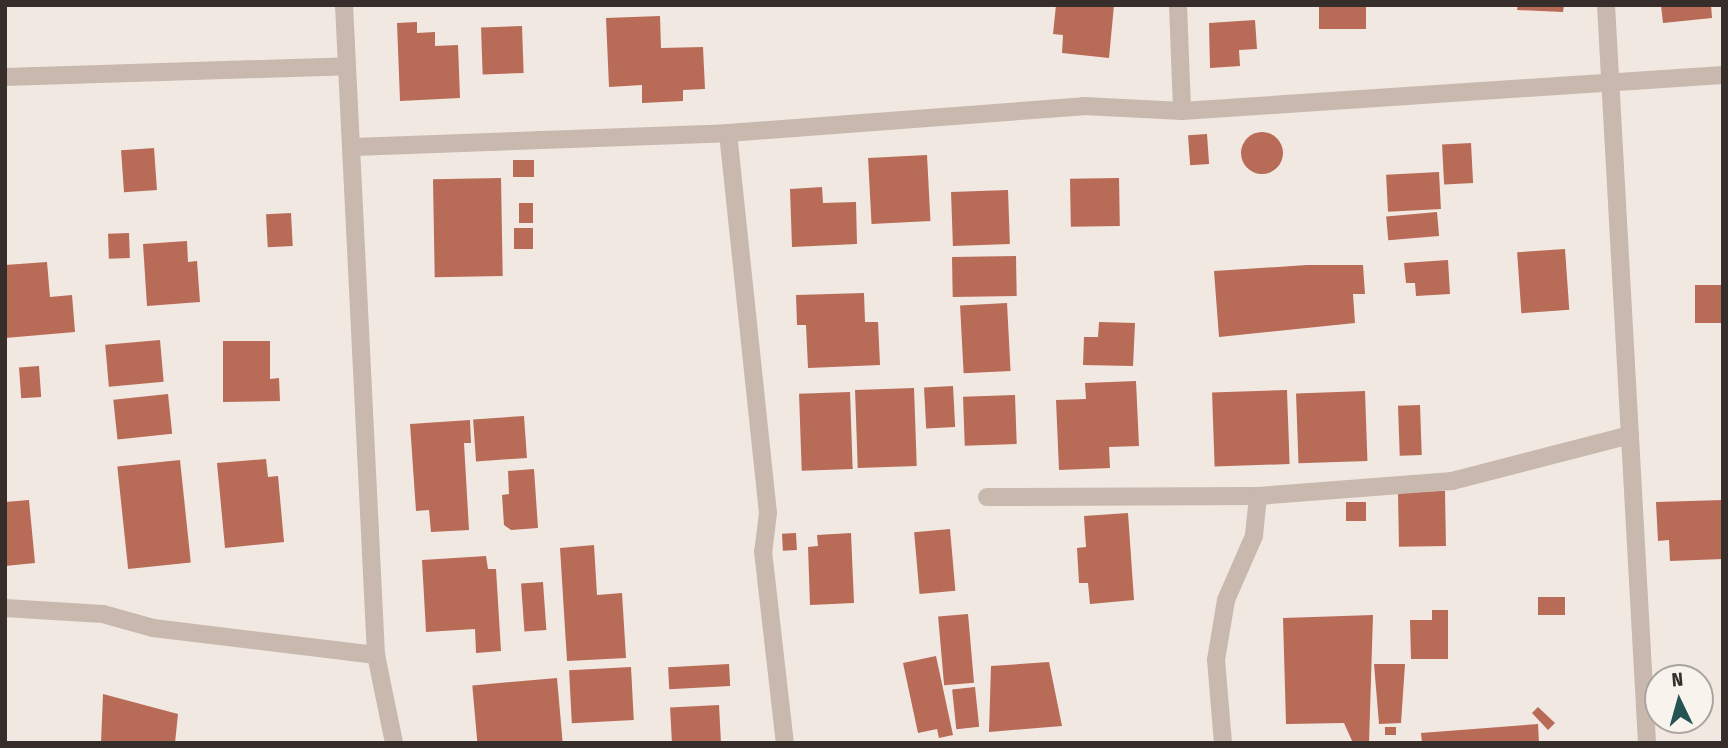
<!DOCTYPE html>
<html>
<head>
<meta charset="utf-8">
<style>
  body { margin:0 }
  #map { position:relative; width:1728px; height:748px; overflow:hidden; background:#f1e8e1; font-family:"Fira Sans Condensed",sans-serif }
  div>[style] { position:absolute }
  .building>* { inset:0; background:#b86b57; transform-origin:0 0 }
  .round { border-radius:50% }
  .street>* { height:18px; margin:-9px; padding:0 9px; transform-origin:9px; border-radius:9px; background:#c8b8ad }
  span { translate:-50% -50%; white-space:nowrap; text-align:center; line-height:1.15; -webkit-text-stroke:7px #f8f3ed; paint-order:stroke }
  .frame { position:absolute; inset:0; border:7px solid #372e2b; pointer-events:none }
  .north { position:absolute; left:1644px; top:664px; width:70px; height:70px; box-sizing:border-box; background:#f8f3ed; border:2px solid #aba49f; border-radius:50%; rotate:355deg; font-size:19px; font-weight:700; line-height:28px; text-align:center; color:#372e2b }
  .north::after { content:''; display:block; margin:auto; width:24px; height:32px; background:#255354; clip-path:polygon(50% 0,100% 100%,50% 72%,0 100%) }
</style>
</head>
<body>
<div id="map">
  <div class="building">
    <div style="clip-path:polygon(1056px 5px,1114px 5px,1109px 58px,1062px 53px,1063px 35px,1053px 34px)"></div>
    <div style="left:1319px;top:5px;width:47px;height:24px"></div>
    <div style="clip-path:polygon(1518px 5px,1564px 5px,1563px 12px,1517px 10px)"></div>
    <div style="clip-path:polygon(1661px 5px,1711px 5px,1712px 18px,1663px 23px)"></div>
    <div style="clip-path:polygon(660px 16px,661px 48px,703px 47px,705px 89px,683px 90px,683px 101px,642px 103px,642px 85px,609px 87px,606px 18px)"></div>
    <div style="clip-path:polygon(1255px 20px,1257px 49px,1239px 50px,1240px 66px,1210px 68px,1209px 23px)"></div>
    <div style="clip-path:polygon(417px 22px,417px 33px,435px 32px,435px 46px,458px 45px,460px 98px,400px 101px,397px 23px)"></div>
    <div style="left:522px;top:26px;width:47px;height:41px;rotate:88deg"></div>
    <div class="round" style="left:1241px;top:132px;width:42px;height:42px"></div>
    <div style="left:1207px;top:134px;width:30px;height:19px;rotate:86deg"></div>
    <div style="left:1471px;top:143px;width:40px;height:29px;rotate:87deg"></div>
    <div style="left:154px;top:148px;width:42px;height:33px;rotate:86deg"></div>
    <div style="left:927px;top:155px;width:66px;height:59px;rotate:87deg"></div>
    <div style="left:534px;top:160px;width:17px;height:21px;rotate:90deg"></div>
    <div style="left:1439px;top:172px;width:37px;height:53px;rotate:87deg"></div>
    <div style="left:501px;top:178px;width:98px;height:68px;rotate:89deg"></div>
    <div style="left:1119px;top:178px;width:48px;height:49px;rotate:89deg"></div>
    <div style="clip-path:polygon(822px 187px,823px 203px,856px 202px,857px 244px,792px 247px,790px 189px)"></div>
    <div style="left:1008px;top:190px;width:54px;height:57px;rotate:88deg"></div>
    <div style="left:519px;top:203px;width:14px;height:20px"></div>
    <div style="left:1437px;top:212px;width:24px;height:51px;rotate:85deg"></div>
    <div style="left:291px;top:213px;width:33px;height:25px;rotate:87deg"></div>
    <div style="left:514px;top:228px;width:19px;height:21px"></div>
    <div style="left:129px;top:233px;width:25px;height:21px;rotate:88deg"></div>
    <div style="clip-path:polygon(187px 241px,188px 262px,197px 261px,200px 302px,147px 306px,143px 244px)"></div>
    <div style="left:1565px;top:249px;width:61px;height:48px;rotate:86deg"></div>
    <div style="left:1016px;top:256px;width:40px;height:64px;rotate:89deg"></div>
    <div style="clip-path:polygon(1448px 260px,1450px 294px,1416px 296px,1415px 283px,1406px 283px,1404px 263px)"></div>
    <div style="clip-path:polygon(47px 262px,50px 297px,72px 295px,75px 332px,5px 338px,5px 265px)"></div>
    <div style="clip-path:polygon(1307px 265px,1363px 265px,1365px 294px,1353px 294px,1355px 323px,1219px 337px,1214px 271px)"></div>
    <div style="left:1723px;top:285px;width:38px;height:28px;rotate:90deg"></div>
    <div style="clip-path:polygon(864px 293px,865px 322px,878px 322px,880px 365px,808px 368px,806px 325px,797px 325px,796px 295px)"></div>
    <div style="left:1007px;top:303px;width:68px;height:47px;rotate:87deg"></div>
    <div style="clip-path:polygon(1099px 322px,1135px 323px,1133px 366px,1083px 365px,1084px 337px,1098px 337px)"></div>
    <div style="left:160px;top:340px;width:42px;height:55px;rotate:85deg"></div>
    <div style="clip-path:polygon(223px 341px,270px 341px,270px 379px,279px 378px,280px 401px,223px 402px)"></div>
    <div style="left:39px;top:366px;width:31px;height:20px;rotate:86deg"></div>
    <div style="clip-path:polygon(1136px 381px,1139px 446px,1109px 447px,1110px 468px,1059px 470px,1056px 400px,1086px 399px,1085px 383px)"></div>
    <div style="left:953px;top:386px;width:41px;height:29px;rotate:87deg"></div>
    <div style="left:914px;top:388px;width:78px;height:59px;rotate:88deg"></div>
    <div style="left:1287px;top:390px;width:74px;height:75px;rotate:88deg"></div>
    <div style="left:1365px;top:391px;width:70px;height:69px;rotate:88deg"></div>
    <div style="left:850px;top:392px;width:77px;height:51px;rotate:88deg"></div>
    <div style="left:168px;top:394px;width:40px;height:55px;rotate:84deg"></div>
    <div style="left:1015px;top:395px;width:49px;height:52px;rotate:88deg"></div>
    <div style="left:1420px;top:405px;width:50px;height:22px;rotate:88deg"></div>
    <div style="left:524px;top:416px;width:42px;height:51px;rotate:86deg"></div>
    <div style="clip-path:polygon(470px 420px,471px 443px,464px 443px,469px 530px,431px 532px,429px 510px,416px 511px,410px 424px)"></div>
    <div style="clip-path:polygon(266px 459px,268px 477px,278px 476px,284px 542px,225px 548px,217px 463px)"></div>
    <div style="left:180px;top:460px;width:103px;height:63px;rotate:84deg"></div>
    <div style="clip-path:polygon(534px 469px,538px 528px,511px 530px,504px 525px,502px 495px,509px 494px,508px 471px)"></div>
    <div style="left:1445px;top:491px;width:55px;height:47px;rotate:89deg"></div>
    <div style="clip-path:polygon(29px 500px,35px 563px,5px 566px,5px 502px)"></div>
    <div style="clip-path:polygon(1723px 500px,1723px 559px,1670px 561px,1669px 540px,1658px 541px,1656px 502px)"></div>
    <div style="left:1346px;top:502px;width:20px;height:19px"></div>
    <div style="clip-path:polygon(1128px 513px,1134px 600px,1090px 604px,1088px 583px,1079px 583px,1077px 548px,1086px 547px,1084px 516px)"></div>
    <div style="left:950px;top:529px;width:62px;height:36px;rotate:85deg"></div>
    <div style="left:796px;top:533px;width:17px;height:14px;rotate:87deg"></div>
    <div style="clip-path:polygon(851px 533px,854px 603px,810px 605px,808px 547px,818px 546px,817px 535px)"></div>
    <div style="clip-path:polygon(594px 545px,597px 595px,622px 593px,626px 658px,567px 661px,560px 548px)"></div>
    <div style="clip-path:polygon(486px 556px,488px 569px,496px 569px,501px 651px,476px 653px,475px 629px,426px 632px,422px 560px)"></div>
    <div style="left:543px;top:582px;width:48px;height:22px;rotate:86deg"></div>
    <div style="left:1538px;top:597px;width:27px;height:18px"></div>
    <div style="clip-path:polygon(1432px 610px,1448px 610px,1448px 659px,1411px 659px,1410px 620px,1432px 620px)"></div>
    <div style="left:968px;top:614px;width:69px;height:30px;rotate:85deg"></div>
    <div style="clip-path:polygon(1373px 615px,1369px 743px,1353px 743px,1344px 723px,1286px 724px,1283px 618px)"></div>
    <div style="clip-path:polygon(936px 656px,953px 735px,939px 738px,937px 729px,918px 733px,903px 663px)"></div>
    <div style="clip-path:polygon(1049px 662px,1062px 726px,989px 732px,991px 666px)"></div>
    <div style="left:729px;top:664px;width:22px;height:61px;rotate:87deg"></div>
    <div style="clip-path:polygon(1374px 664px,1405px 664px,1401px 723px,1379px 724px)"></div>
    <div style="left:631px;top:667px;width:53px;height:62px;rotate:87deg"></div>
    <div style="left:557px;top:678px;width:65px;height:85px;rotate:85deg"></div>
    <div style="left:975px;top:687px;width:40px;height:23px;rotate:84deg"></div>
    <div style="clip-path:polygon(103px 694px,178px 714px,175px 743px,101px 743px)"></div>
    <div style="left:719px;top:705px;width:38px;height:49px;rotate:87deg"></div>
    <div style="clip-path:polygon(1538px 707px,1555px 723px,1548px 730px,1532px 713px)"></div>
    <div style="clip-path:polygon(1538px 724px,1539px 743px,1422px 743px,1421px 733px)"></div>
    <div style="left:1385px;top:727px;width:11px;height:8px"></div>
  </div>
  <div class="street">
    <div style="left:344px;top:5px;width:651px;rotate:87.18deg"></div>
    <div style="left:376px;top:655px;width:90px;rotate:78.4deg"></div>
    <div style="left:1178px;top:5px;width:106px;rotate:87.8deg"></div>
    <div style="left:1606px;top:5px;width:739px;rotate:86.82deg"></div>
    <div style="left:5px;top:77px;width:342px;rotate:-1.8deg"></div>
    <div style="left:728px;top:133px;width:382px;rotate:84deg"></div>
    <div style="left:768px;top:513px;width:38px;rotate:97deg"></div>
    <div style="left:763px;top:551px;width:193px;rotate:83.5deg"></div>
    <div style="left:354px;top:147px;width:374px;rotate:-2.1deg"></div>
    <div style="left:728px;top:133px;width:357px;rotate:-4.3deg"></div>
    <div style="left:1084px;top:106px;width:98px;rotate:2.9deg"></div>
    <div style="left:1182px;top:111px;width:542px;rotate:-3.81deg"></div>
    <div style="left:987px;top:497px;width:271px;rotate:-0.2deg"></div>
    <div style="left:1258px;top:496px;width:195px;rotate:-4.4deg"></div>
    <div style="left:1452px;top:481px;width:184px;rotate:-14.5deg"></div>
    <div style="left:5px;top:608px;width:98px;rotate:3.5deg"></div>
    <div style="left:103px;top:614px;width:52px;rotate:15.6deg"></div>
    <div style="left:153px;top:628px;width:225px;rotate:6.9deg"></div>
    <div style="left:1223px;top:743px;width:83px;rotate:-94.8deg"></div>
    <div style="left:1216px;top:660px;width:61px;rotate:-80.5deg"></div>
    <div style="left:1226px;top:600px;width:70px;rotate:-66.4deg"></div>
    <div style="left:1254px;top:536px;width:40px;rotate:-84.3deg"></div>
  </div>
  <div class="frame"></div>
  <div class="north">N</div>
</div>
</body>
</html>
